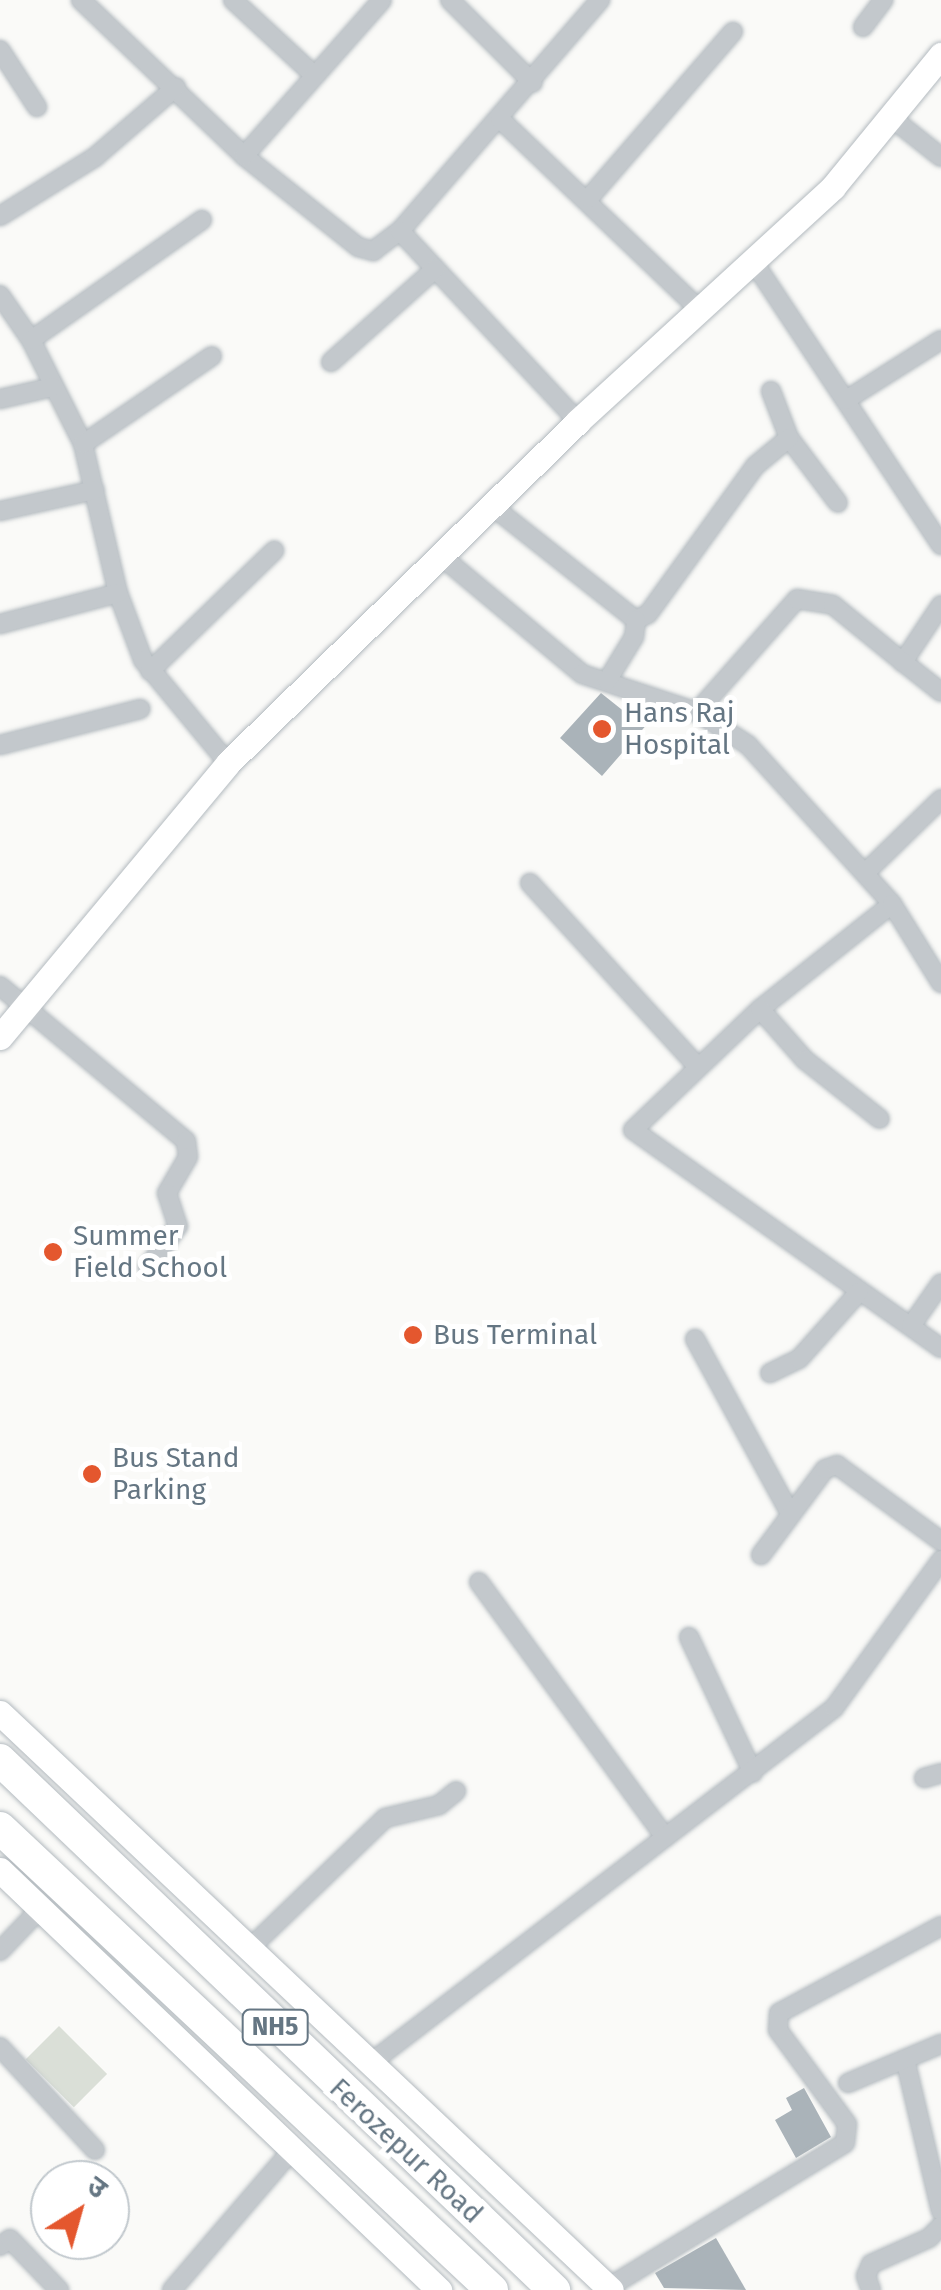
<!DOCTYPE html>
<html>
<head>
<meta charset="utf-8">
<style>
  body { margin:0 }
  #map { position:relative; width:941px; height:2290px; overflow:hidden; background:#fafaf8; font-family:"Fira Sans","Noto Sans Devanagari",sans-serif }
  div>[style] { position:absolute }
  .green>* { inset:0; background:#dadfd7; transform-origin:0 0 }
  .building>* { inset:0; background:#aab3b9 }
  .roads { filter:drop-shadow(0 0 2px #b3babf) drop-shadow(0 0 2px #b3babf) }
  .street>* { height:18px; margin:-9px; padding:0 9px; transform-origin:9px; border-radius:9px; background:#c3c8cc }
  .secondary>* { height:25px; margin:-12.5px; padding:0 12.5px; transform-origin:12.5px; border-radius:12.5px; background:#fff }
  .highway>* { height:32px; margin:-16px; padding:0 16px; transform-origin:16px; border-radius:16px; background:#fff }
  .dots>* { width:28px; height:28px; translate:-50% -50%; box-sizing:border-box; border:5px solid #fff; border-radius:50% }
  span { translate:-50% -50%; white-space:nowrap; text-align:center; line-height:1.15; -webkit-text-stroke:10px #fff; paint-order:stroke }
  .shield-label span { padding:2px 8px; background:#fff; border:2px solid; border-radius:8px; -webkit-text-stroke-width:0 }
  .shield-label { font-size:25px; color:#657683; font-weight:700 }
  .poi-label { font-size:28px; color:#657683 }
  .left { translate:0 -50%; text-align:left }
  .street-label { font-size:28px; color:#657683 }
  .north { position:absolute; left:30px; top:2160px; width:100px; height:100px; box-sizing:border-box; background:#fff; border:2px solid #c1c8cd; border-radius:50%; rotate:37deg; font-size:28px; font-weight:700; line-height:40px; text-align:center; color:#657683 }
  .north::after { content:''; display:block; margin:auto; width:35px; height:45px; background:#e4572e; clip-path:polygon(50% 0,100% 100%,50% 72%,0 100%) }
</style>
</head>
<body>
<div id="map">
  <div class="green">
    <div style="left:59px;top:2026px;width:68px;height:47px;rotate:45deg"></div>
  </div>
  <div class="building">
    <div style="clip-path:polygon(601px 693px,631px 717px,640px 706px,656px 714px,602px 776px,560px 738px)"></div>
    <div style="clip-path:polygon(804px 2088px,831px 2137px,796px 2158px,775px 2120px,792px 2110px,786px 2098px)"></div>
    <div style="clip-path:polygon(716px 2238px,746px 2290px,664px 2288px,655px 2273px)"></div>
  </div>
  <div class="roads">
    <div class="street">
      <div style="left:81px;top:0;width:226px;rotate:43.7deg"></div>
      <div style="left:244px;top:156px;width:146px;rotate:38.6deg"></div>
      <div style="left:358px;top:247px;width:16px;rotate:15deg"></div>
      <div style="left:373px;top:251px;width:34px;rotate:-37deg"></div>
      <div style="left:400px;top:231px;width:306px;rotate:-49.1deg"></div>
      <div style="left:233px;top:0;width:109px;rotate:42.8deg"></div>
      <div style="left:450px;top:0;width:117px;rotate:45deg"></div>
      <div style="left:863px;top:27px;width:34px;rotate:-53deg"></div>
      <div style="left:0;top:50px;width:68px;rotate:57deg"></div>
      <div style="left:500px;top:119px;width:278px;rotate:43.7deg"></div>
      <div style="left:893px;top:119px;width:61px;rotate:38.4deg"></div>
      <div style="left:244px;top:156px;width:208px;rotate:-48.5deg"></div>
      <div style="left:589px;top:198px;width:220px;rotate:-49.1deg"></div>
      <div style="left:0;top:216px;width:112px;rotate:-31.8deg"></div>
      <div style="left:95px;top:157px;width:107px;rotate:-40.8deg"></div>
      <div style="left:400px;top:231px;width:260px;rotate:46.9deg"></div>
      <div style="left:755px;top:264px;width:337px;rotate:56.5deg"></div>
      <div style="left:0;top:295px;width:55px;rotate:55.4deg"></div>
      <div style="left:31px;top:340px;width:116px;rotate:63.4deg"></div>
      <div style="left:83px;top:444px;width:153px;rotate:76.8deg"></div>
      <div style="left:118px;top:593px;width:72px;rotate:69.5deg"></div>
      <div style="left:143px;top:660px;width:134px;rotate:50.5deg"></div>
      <div style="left:31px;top:340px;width:209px;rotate:-35.1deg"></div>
      <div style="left:331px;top:362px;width:140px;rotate:-41.8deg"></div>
      <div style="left:771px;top:391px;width:50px;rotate:69deg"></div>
      <div style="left:789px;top:438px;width:81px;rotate:53deg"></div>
      <div style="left:0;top:399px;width:54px;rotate:-12.8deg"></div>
      <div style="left:846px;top:400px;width:112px;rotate:-32.3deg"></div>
      <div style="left:83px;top:444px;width:156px;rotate:-34.3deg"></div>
      <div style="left:492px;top:506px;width:184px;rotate:38.4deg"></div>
      <div style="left:0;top:511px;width:97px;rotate:-12.5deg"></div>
      <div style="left:441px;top:556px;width:184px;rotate:39.9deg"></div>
      <div style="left:582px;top:674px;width:121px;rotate:18.3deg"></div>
      <div style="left:697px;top:712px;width:61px;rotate:32.9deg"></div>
      <div style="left:748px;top:745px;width:215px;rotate:47.8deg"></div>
      <div style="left:892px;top:904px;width:169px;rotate:141.5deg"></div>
      <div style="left:760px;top:1009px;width:175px;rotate:136.4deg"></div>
      <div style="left:633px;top:1130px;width:377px;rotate:35.3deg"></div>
      <div style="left:941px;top:605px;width:69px;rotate:123.7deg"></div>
      <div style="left:903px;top:662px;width:48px;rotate:38.3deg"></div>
      <div style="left:636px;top:620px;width:13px;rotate:-27deg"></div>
      <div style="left:648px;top:614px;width:183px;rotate:-54.1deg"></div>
      <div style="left:755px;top:466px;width:44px;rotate:-39.5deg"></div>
      <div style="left:0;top:624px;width:122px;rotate:-14.7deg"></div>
      <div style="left:150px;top:671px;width:173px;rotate:-44.1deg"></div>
      <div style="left:607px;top:681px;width:52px;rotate:-58.5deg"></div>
      <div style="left:634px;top:637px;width:17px;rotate:-83deg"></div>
      <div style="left:697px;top:712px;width:151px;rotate:-48.5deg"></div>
      <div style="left:797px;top:599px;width:36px;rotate:9deg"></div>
      <div style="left:833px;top:605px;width:90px;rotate:39.2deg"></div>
      <div style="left:0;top:745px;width:145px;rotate:-14.4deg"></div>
      <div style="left:865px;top:873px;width:106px;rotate:-44.2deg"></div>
      <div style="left:530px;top:883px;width:248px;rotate:47.6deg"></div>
      <div style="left:892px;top:904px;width:93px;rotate:58.2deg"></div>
      <div style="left:0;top:986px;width:242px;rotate:39.8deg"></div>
      <div style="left:186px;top:1141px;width:16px;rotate:83deg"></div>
      <div style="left:188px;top:1157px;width:42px;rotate:120.3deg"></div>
      <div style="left:167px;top:1193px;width:35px;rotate:72deg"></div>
      <div style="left:178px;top:1226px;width:51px;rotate:126.2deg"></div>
      <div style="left:760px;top:1009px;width:68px;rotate:48.6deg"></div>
      <div style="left:805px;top:1060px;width:95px;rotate:38.2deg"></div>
      <div style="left:911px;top:1326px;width:52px;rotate:-55.1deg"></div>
      <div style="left:695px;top:1339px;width:200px;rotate:61.4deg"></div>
      <div style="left:770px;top:1373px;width:32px;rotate:-26deg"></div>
      <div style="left:799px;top:1359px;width:90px;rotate:-48.2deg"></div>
      <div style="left:761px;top:1555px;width:107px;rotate:-53.3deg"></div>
      <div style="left:825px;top:1469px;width:13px;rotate:-18deg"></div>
      <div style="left:837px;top:1465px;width:129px;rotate:36.2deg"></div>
      <div style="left:479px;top:1582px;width:316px;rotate:53.9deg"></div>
      <div style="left:689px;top:1637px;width:150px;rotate:64.8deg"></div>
      <div style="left:924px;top:1778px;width:18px;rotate:-16deg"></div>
      <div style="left:248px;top:1950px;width:190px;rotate:-43.9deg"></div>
      <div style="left:385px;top:1818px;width:56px;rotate:-13.5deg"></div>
      <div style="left:439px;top:1805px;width:22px;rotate:-39deg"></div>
      <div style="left:0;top:1951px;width:58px;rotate:-46.4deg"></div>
      <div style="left:0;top:2047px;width:140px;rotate:47.3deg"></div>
      <div style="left:905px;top:2059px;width:156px;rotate:76.7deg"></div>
      <div style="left:368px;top:2065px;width:587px;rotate:-37.46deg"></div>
      <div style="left:834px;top:1708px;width:183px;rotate:-54.1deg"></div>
      <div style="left:848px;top:2083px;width:101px;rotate:-22.8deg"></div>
      <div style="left:0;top:2246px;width:12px;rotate:-35deg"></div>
      <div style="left:10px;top:2239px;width:71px;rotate:46.1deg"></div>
      <div style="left:609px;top:2287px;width:276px;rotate:-31.4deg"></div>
      <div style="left:845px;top:2143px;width:19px;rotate:-84deg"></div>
      <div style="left:847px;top:2124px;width:117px;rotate:-126.3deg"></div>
      <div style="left:778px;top:2030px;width:17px;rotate:-87deg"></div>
      <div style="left:779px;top:2013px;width:184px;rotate:-28.2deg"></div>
      <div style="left:172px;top:2290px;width:183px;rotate:-49.4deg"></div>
      <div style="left:871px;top:2290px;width:15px;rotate:-110deg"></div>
      <div style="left:866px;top:2276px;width:13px;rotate:-67deg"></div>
      <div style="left:871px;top:2264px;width:64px;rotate:-24.1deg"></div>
      <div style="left:929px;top:2238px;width:17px;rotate:-45deg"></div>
    </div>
    <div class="secondary">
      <div style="left:0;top:1037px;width:356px;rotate:-50.2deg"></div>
      <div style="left:228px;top:763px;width:489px;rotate:-44.3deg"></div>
      <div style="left:578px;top:421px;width:346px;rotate:-42.5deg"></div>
      <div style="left:833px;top:187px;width:171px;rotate:-50.7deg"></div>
      <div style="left:0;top:1713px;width:840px;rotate:43.36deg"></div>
      <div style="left:0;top:1870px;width:608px;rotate:43.73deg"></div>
    </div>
    <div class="highway">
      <div style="left:0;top:1760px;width:767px;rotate:43.73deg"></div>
      <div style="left:0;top:1828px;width:675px;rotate:43.2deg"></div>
    </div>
  </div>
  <div class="dots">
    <div style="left:602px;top:729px;background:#e4572e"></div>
    <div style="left:53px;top:1252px;background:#e4572e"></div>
    <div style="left:413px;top:1335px;background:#e4572e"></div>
    <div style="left:92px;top:1474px;background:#e4572e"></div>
  </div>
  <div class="shield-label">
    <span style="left:275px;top:2027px">NH5</span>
  </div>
  <div class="poi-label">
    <span class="left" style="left:624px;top:729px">Hans Raj<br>Hospital</span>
    <span class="left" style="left:73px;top:1252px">Summer<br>Field School</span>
    <span class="left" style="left:433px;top:1335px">Bus Terminal</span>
    <span class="left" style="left:112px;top:1474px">Bus Stand<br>Parking</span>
  </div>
  <div class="street-label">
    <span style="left:406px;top:2151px;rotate:43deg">Ferozepur Road</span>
  </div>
  <div class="north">उ</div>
</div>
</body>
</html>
